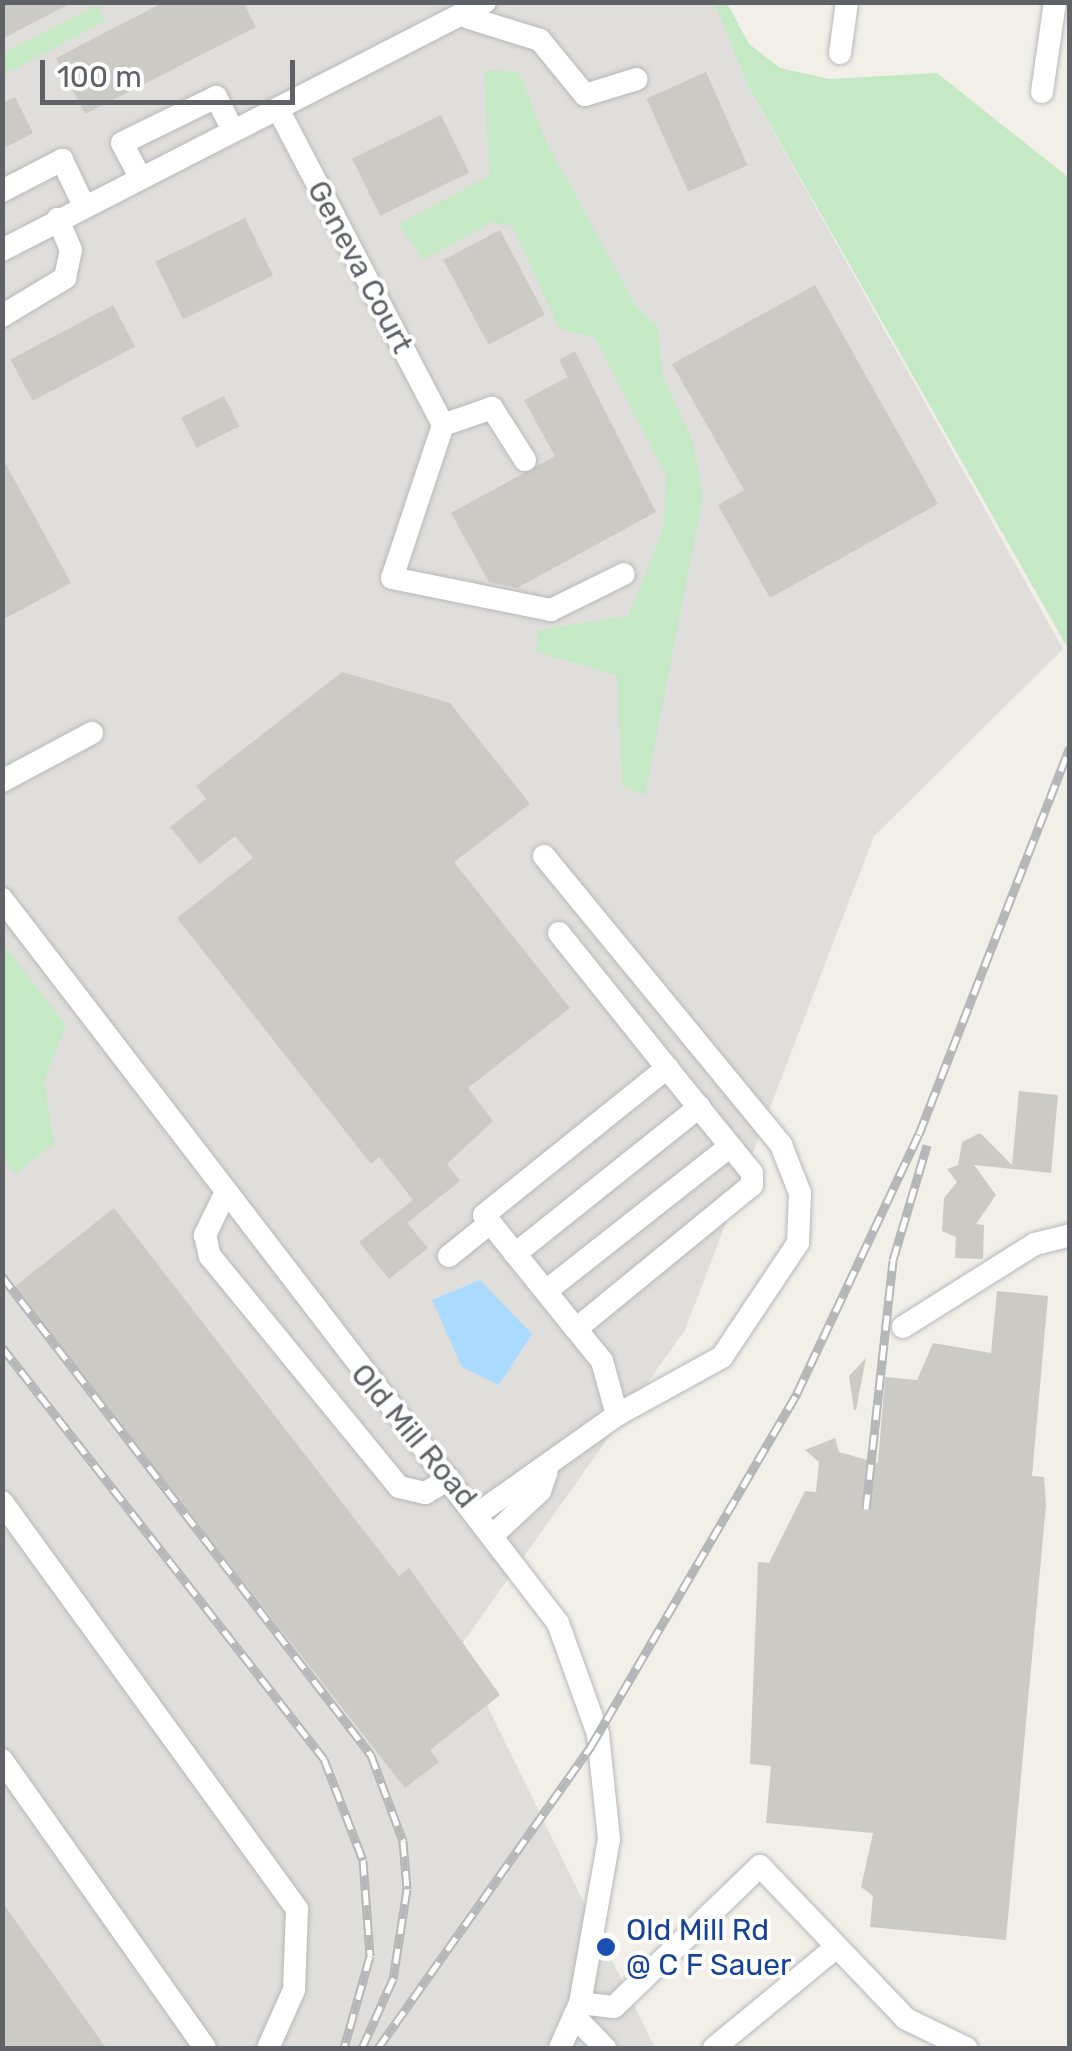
<!DOCTYPE html>
<style>
body{margin:0}
#map{position:relative;width:1072px;height:2051px;overflow:hidden;background:#f1efe8;font-family:Rubik,sans-serif}
div>[style]{position:absolute}
.industrial>*{inset:0;background:#e0deda}
.green>*{inset:0;background:#c5e8c5}
.water>*{inset:0;background:#aadaff}
.building>*{inset:0;background:#cccac5;transform-origin:0 0}
.roads{filter:drop-shadow(0 0 2px #b5b8bc) drop-shadow(0 0 2px #b5b8bc)}
.minor>*{height:22px;margin:-11px;padding:0 11px;transform-origin:11px;border-radius:11px;background:#fff}
.rail>*{height:9px;margin-top:-4.5px;transform-origin:0;background:repeating-linear-gradient(90deg,#fff 0 15px,#b6b7b8 0 30px);box-sizing:border-box;border-block:2px solid #b6b7b8}
.dots>*{width:28px;height:28px;translate:-50% -50%;box-sizing:border-box;border:5px solid #fff;border-radius:50%}
span{translate:-50% -50%;white-space:nowrap;text-align:center;line-height:1.15;-webkit-text-stroke:8px #fff;paint-order:stroke}
.street-label{font-size:30px;color:#5f6368}
.transit-label{font-size:30px;color:#164399}
.left{translate:0 -50%;text-align:left}
.frame{position:absolute;inset:0;border:5px solid #5f6368;pointer-events:none}
.scale{position:absolute;left:40px;top:60px;width:255px;height:45px;box-sizing:border-box;border:5px solid #5f6368;border-top:0;padding-left:12px;font-size:30px;line-height:35px;white-space:nowrap;color:#5f6368;-webkit-text-stroke:8px #fff;paint-order:stroke}
</style>
<div id="map">
<div class="industrial">
<i style="clip-path:polygon(3px 3px,714px 3px,748px 86px,1063px 649px,874px 836px,685px 1330px,459px 1648px,655px 2048px,3px 2048px)"></i>
</div>
<div class="green">
<i style="clip-path:polygon(714px 3px,727px 3px,749px 44px,780px 68px,829px 79px,937px 73px,1069px 178px,1069px 650px,748px 86px)"></i>
<i style="clip-path:polygon(98px 5px,105px 21px,3px 75px,3px 53px)"></i>
<i style="clip-path:polygon(484px 70px,519px 72px,545px 139px,637px 308px,658px 326px,662px 374px,693px 442px,703px 496px,645px 795px,622px 786px,617px 675px,536px 652px,538px 630px,628px 616px,663px 530px,666px 476px,595px 338px,559px 328px,512px 226px,492px 222px,423px 260px,399px 224px,489px 176px)"></i>
<i style="clip-path:polygon(2px 942px,66px 1025px,44px 1081px,54px 1144px,16px 1173px,3px 1161px)"></i>
</div>
<div class="water">
<i style="clip-path:polygon(480px 1280px,532px 1334px,499px 1385px,462px 1367px,432px 1300px)"></i>
</div>
<div class="building">
<i style="clip-path:polygon(2px 2px,73px 2px,2px 39px)"></i>
<i style="clip-path:polygon(164px 2px,243px 2px,256px 27px,85px 114px,56px 58px)"></i>
<i style="left:706px;top:72px;width:102px;height:65px;rotate:66deg"></i>
<i style="clip-path:polygon(15px 97px,33px 133px,2px 149px,2px 103px)"></i>
<i style="left:441px;top:115px;width:64px;height:99px;rotate:64deg"></i>
<i style="left:245px;top:218px;width:64px;height:100px;rotate:64deg"></i>
<i style="left:500px;top:230px;width:96px;height:64px;rotate:62deg"></i>
<i style="clip-path:polygon(815px 285px,938px 504px,770px 598px,718px 505px,744px 490px,672px 364px)"></i>
<i style="left:113px;top:305px;width:47px;height:116px;rotate:62deg"></i>
<i style="clip-path:polygon(575px 351px,656px 512px,517px 588px,489px 582px,451px 513px,555px 456px,524px 400px,568px 377px,559px 360px)"></i>
<i style="left:224px;top:396px;width:34px;height:48px;rotate:63deg"></i>
<i style="clip-path:polygon(2px 457px,71px 583px,2px 620px)"></i>
<i style="clip-path:polygon(342px 672px,450px 703px,530px 804px,454px 862px,570px 1008px,468px 1088px,493px 1121px,447px 1164px,460px 1181px,407px 1223px,428px 1248px,389px 1279px,359px 1242px,413px 1200px,379px 1157px,371px 1164px,177px 918px,253px 858px,235px 836px,200px 864px,170px 827px,206px 799px,196px 786px)"></i>
<i style="clip-path:polygon(1019px 1091px,1058px 1095px,1051px 1173px,974px 1165px,996px 1195px,976px 1224px,984px 1225px,983px 1259px,955px 1258px,956px 1237px,942px 1231px,944px 1198px,957px 1182px,947px 1169px,958px 1165px,962px 1142px,980px 1133px,1012px 1165px)"></i>
<i style="clip-path:polygon(114px 1208px,399px 1576px,409px 1568px,500px 1695px,430px 1750px,439px 1762px,405px 1788px,13px 1288px)"></i>
<i style="clip-path:polygon(997px 1291px,1048px 1296px,1032px 1476px,1044px 1477px,1046px 1505px,1006px 1940px,870px 1927px,873px 1896px,861px 1887px,873px 1833px,766px 1823px,771px 1766px,750px 1764px,758px 1562px,769px 1563px,805px 1491px,816px 1492px,819px 1462px,805px 1450px,835px 1438px,839px 1452px,878px 1463px,885px 1377px,917px 1380px,933px 1343px,991px 1353px)"></i>
<i style="clip-path:polygon(866px 1358px,856px 1410px,854px 1410px,849px 1376px)"></i>
<i style="clip-path:polygon(2px 1902px,106px 2048px,2px 2048px)"></i>
</div>
<div class="roads">
<div class="minor">
<i style="left:469px;top:18px;width:74px;rotate:17.2deg"></i>
<i style="left:540px;top:40px;width:71px;rotate:50.7deg"></i>
<i style="left:585px;top:95px;width:54px;rotate:-17.1deg"></i>
<i style="left:840px;top:53px;width:51px;rotate:-82.2deg"></i>
<i style="left:1042px;top:92px;width:91px;rotate:-81.8deg"></i>
<i style="left:278px;top:109px;width:356px;rotate:62.4deg"></i>
<i style="left:140px;top:177px;width:38px;rotate:-118deg"></i>
<i style="left:122px;top:143px;width:105px;rotate:-26.1deg"></i>
<i style="left:216px;top:97px;width:37px;rotate:63deg"></i>
<i style="left:2px;top:191px;width:68px;rotate:-27.3deg"></i>
<i style="left:62px;top:160px;width:51px;rotate:64.4deg"></i>
<i style="left:2px;top:250px;width:543px;rotate:-27.18deg"></i>
<i style="left:2px;top:316px;width:74px;rotate:-31.1deg"></i>
<i style="left:65px;top:278px;width:29px;rotate:-78deg"></i>
<i style="left:71px;top:250px;width:34px;rotate:-113deg"></i>
<i style="left:525px;top:460px;width:62px;rotate:-122.4deg"></i>
<i style="left:492px;top:408px;width:52px;rotate:160.9deg"></i>
<i style="left:443px;top:425px;width:161px;rotate:108.4deg"></i>
<i style="left:392px;top:578px;width:162px;rotate:11.4deg"></i>
<i style="left:551px;top:610px;width:81px;rotate:-26.3deg"></i>
<i style="left:2px;top:781px;width:102px;rotate:-28.1deg"></i>
<i style="left:544px;top:856px;width:374px;rotate:50.6deg"></i>
<i style="left:781px;top:1145px;width:52px;rotate:68.4deg"></i>
<i style="left:800px;top:1193px;width:50px;rotate:92.3deg"></i>
<i style="left:798px;top:1243px;width:137px;rotate:123.7deg"></i>
<i style="left:722px;top:1357px;width:120px;rotate:151.1deg"></i>
<i style="left:617px;top:1415px;width:56px;rotate:-105.5deg"></i>
<i style="left:602px;top:1361px;width:41px;rotate:-129.1deg"></i>
<i style="left:576px;top:1329px;width:146px;rotate:-128.9deg"></i>
<i style="left:484px;top:1215px;width:235px;rotate:-38.8deg"></i>
<i style="left:667px;top:1068px;width:135px;rotate:51deg"></i>
<i style="left:752px;top:1173px;width:12px;rotate:90deg"></i>
<i style="left:752px;top:1185px;width:227px;rotate:140.7deg"></i>
<i style="left:2px;top:899px;width:913px;rotate:52.48deg"></i>
<i style="left:558px;top:1623px;width:118px;rotate:70.2deg"></i>
<i style="left:598px;top:1734px;width:106px;rotate:84deg"></i>
<i style="left:609px;top:1839px;width:167px;rotate:100deg"></i>
<i style="left:580px;top:2003px;width:49px;rotate:114deg"></i>
<i style="left:559px;top:933px;width:173px;rotate:51.3deg"></i>
<i style="left:225px;top:1194px;width:46px;rotate:116deg"></i>
<i style="left:205px;top:1235px;width:22px;rotate:77deg"></i>
<i style="left:210px;top:1256px;width:298px;rotate:50.7deg"></i>
<i style="left:399px;top:1487px;width:27px;rotate:13deg"></i>
<i style="left:425px;top:1493px;width:28px;rotate:-30deg"></i>
<i style="left:515px;top:1254px;width:236px;rotate:-38.6deg"></i>
<i style="left:449px;top:1256px;width:53px;rotate:-38.8deg"></i>
<i style="left:546px;top:1291px;width:234px;rotate:-38.2deg"></i>
<i style="left:903px;top:1327px;width:156px;rotate:-32.2deg"></i>
<i style="left:1035px;top:1244px;width:36px;rotate:-14deg"></i>
<i style="left:2px;top:1502px;width:503px;rotate:54.06deg"></i>
<i style="left:297px;top:1909px;width:81px;rotate:92.1deg"></i>
<i style="left:294px;top:1990px;width:64px;rotate:114.1deg"></i>
<i style="left:479px;top:1513px;width:169px;rotate:-35.4deg"></i>
<i style="left:495px;top:1533px;width:62px;rotate:-43deg"></i>
<i style="left:540px;top:1491px;width:21px;rotate:-71deg"></i>
<i style="left:2px;top:1760px;width:352px;rotate:54.8deg"></i>
<i style="left:580px;top:2003px;width:34px;rotate:7deg"></i>
<i style="left:614px;top:2007px;width:203px;rotate:-44deg"></i>
<i style="left:760px;top:1866px;width:211px;rotate:46.3deg"></i>
<i style="left:906px;top:2019px;width:67px;rotate:25.8deg"></i>
<i style="left:574px;top:2016px;width:45px;rotate:45.9deg"></i>
<i style="left:714px;top:2048px;width:154px;rotate:-39.5deg"></i>
</div>
</div>
<div class="rail">
<i style="left:2px;top:1276px;width:605px;rotate:52.39deg"></i>
<i style="left:371px;top:1755px;width:92px;rotate:69.6deg"></i>
<i style="left:403px;top:1841px;width:48px;rotate:85.2deg"></i>
<i style="left:407px;top:1889px;width:91px;rotate:98.8deg"></i>
<i style="left:393px;top:1979px;width:76px;rotate:114.2deg"></i>
<i style="left:2px;top:1347px;width:523px;rotate:51.99deg"></i>
<i style="left:324px;top:1759px;width:108px;rotate:68.9deg"></i>
<i style="left:363px;top:1860px;width:96px;rotate:85.8deg"></i>
<i style="left:370px;top:1956px;width:96px;rotate:105.8deg"></i>
<i style="left:866px;top:1509px;width:250px;rotate:-83.8deg"></i>
<i style="left:893px;top:1260px;width:120px;rotate:-73.5deg"></i>
<i style="left:378px;top:2048px;width:370px;rotate:-54.8deg"></i>
<i style="left:591px;top:1746px;width:409px;rotate:-59.7deg"></i>
<i style="left:797px;top:1393px;width:286px;rotate:-64.8deg"></i>
<i style="left:919px;top:1134px;width:415px;rotate:-68.7deg"></i>
</div>
<div class="dots">
<i style="left:606px;top:1947px;background:#1a4fb4"></i>
</div>
<div class="street-label">
<span style="left:360px;top:267px;rotate:62deg">Geneva Court</span>
<span style="left:414px;top:1436px;rotate:50deg">Old Mill Road</span>
</div>
<div class="transit-label">
<span class="left" style="left:626px;top:1947px">Old Mill Rd<br>@ C F Sauer</span>
</div>
<div class="frame"></div>
<div class="scale">100 m</div>
</div>
